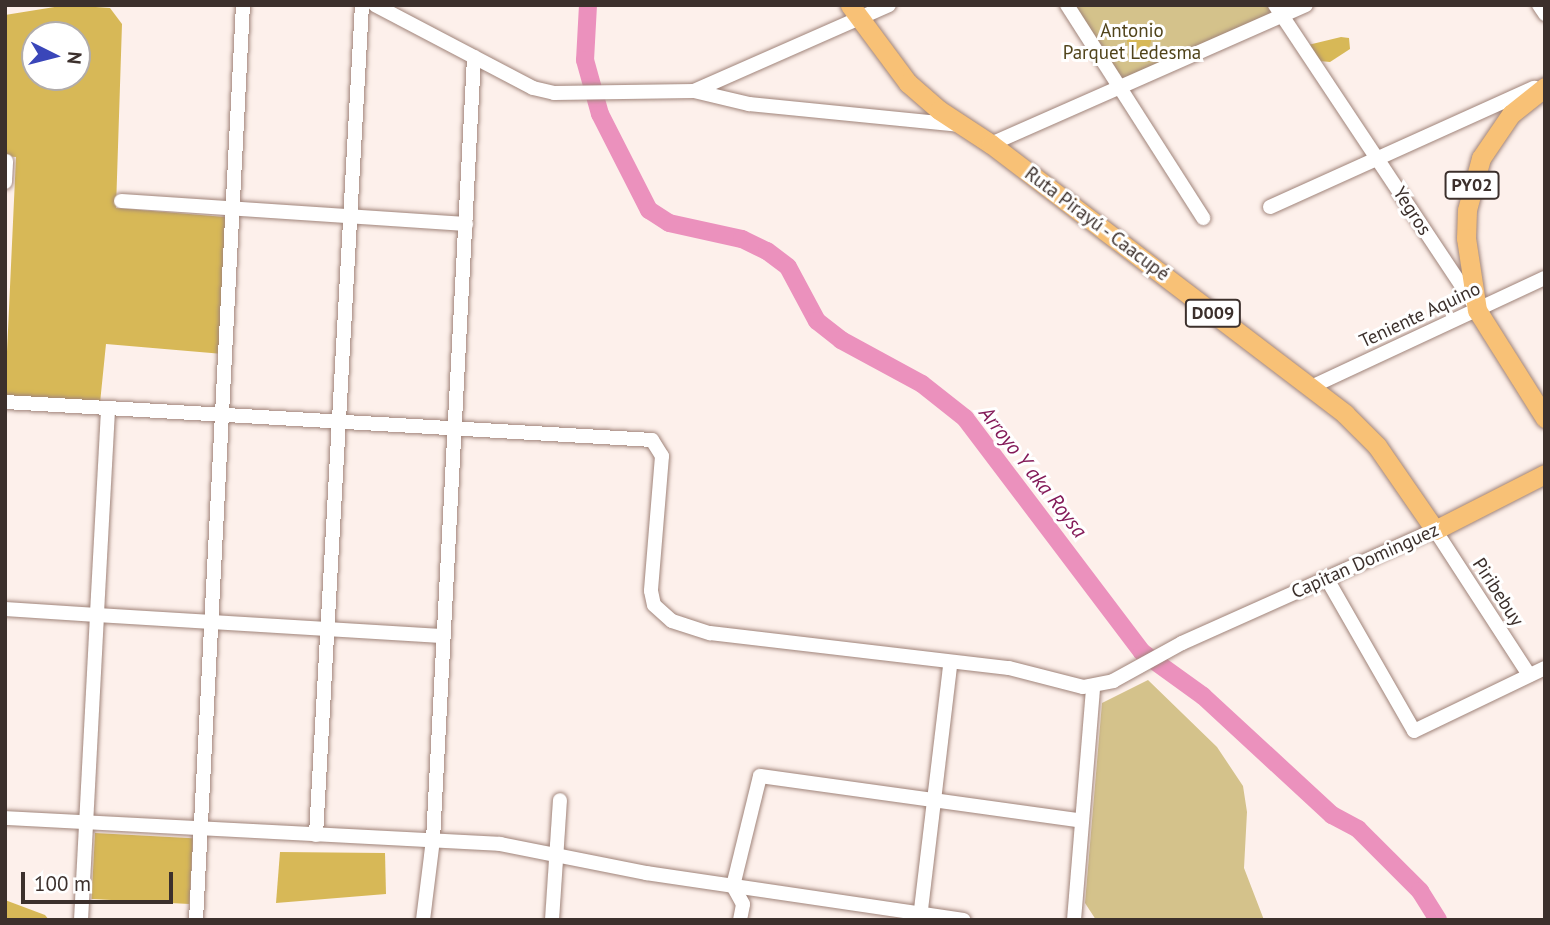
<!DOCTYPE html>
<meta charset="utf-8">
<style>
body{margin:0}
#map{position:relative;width:1550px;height:925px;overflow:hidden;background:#fdf0eb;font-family:"PT Sans",sans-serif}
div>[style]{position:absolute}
.green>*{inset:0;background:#d4c28b}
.forest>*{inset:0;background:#d7b857;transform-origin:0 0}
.round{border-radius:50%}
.river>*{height:18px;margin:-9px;padding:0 9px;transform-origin:9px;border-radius:9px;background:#eb91bd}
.roads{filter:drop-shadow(0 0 2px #a0847a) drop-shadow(0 0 2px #a0847a)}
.minor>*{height:14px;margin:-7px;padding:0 7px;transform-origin:7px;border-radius:7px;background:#fff}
.major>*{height:19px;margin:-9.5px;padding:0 9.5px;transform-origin:9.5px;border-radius:9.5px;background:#f8c176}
span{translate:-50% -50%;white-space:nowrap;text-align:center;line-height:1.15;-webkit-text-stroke:6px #fff;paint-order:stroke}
.shield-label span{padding:2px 5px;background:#fff;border:2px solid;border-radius:5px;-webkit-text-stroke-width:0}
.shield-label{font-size:18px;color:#3c302c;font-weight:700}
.park-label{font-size:19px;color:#51441b}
.street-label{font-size:19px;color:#3c302c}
.water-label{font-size:21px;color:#841b59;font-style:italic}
.frame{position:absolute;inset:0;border:7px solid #3c302c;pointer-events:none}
.north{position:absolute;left:21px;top:21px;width:70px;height:70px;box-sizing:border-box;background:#fff;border:2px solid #b1acab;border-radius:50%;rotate:96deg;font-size:19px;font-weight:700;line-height:28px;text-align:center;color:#3c302c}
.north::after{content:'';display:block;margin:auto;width:24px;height:32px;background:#3a46b9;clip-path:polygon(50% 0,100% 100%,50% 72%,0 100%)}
.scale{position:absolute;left:21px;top:872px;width:152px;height:32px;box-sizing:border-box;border:4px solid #3c302c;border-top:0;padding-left:9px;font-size:21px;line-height:24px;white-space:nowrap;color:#3c302c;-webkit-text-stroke:5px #fff;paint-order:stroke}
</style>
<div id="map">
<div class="green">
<i style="clip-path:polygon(1067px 5px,1275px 5px,1283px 16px,1119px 88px)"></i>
<i style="clip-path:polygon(1148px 680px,1217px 747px,1243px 786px,1247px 812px,1244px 868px,1264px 920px,1096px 920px,1085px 903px,1102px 703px)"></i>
</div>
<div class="forest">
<i style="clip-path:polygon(evenodd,67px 5px,110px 8px,122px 24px,116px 208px,225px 217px,223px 354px,106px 344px,100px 403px,5px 395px,16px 157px,5px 156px,5px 15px,67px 5px,35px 35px,77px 35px,77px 77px,35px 77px,35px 35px)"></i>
<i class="round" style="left:1127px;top:28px;width:24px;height:24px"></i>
<i style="clip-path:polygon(1341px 37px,1349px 38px,1350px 49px,1330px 62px,1319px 61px,1308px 45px)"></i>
<i style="left:95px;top:833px;width:98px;height:66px;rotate:3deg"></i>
<i style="clip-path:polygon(280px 852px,385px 853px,386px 894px,276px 903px)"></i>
<i style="clip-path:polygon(5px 900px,45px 915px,49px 920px,5px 920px)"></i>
</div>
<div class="river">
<i style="left:588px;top:5px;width:55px;rotate:93.1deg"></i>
<i style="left:585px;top:60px;width:56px;rotate:74.5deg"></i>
<i style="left:600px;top:114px;width:108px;rotate:63deg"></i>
<i style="left:649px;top:210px;width:24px;rotate:33deg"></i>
<i style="left:669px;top:223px;width:75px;rotate:12.4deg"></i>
<i style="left:742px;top:239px;width:28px;rotate:26deg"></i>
<i style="left:767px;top:251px;width:26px;rotate:37deg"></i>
<i style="left:788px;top:267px;width:61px;rotate:61.8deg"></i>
<i style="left:817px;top:321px;width:31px;rotate:38deg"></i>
<i style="left:841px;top:340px;width:92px;rotate:28.5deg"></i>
<i style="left:922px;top:384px;width:55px;rotate:38.3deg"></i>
<i style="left:965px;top:418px;width:293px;rotate:52.9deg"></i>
<i style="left:1142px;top:652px;width:75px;rotate:35.8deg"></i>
<i style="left:1203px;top:696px;width:176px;rotate:42.7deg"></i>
<i style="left:1332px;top:815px;width:30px;rotate:28deg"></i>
<i style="left:1358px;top:829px;width:88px;rotate:45deg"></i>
<i style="left:1420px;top:891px;width:34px;rotate:58deg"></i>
</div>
<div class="roads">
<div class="minor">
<i style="left:375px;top:5px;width:178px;rotate:27.7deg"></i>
<i style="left:533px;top:88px;width:22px;rotate:13deg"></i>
<i style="left:554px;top:93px;width:140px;rotate:-0.8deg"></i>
<i style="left:694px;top:91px;width:57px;rotate:13.3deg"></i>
<i style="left:749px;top:104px;width:213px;rotate:5.7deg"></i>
<i style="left:1067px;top:5px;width:253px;rotate:57.4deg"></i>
<i style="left:1275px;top:5px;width:360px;rotate:56.4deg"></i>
<i style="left:1539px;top:5px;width:11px;rotate:56deg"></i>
<i style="left:694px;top:91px;width:213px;rotate:-23.8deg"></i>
<i style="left:991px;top:144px;width:344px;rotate:-23.8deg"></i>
<i style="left:5px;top:182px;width:21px;rotate:-87deg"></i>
<i style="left:121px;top:201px;width:346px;rotate:3.8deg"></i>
<i style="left:1270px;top:207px;width:290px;rotate:-24.3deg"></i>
<i style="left:1311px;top:387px;width:258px;rotate:-25deg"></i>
<i style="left:5px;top:402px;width:648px;rotate:3.36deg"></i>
<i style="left:652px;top:440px;width:19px;rotate:58deg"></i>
<i style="left:662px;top:456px;width:135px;rotate:94.7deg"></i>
<i style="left:651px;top:591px;width:14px;rotate:78deg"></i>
<i style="left:654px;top:605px;width:24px;rotate:42deg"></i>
<i style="left:672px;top:621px;width:40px;rotate:18deg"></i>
<i style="left:710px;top:633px;width:301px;rotate:6.7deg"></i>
<i style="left:1009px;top:668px;width:76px;rotate:14.4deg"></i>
<i style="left:1083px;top:687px;width:31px;rotate:-11deg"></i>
<i style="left:1113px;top:681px;width:79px;rotate:-28.8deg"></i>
<i style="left:1182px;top:643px;width:277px;rotate:-24.1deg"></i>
<i style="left:1435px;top:530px;width:173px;rotate:57deg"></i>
<i style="left:108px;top:410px;width:205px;rotate:93.1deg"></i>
<i style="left:97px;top:615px;width:345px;rotate:3.5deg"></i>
<i style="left:1327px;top:579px;width:175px;rotate:60.2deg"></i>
<i style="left:1414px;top:731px;width:145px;rotate:-25.7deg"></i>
<i style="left:5px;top:609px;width:92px;rotate:3.7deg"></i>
<i style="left:97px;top:615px;width:305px;rotate:93deg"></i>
<i style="left:5px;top:818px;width:496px;rotate:3deg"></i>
<i style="left:500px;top:844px;width:149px;rotate:11.2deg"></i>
<i style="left:646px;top:873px;width:321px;rotate:8.4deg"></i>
<i style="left:316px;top:835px;width:831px;rotate:-86.83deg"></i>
<i style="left:920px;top:918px;width:255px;rotate:-83.2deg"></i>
<i style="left:196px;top:920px;width:916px;rotate:-87.06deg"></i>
<i style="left:423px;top:920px;width:81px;rotate:-82.9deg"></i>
<i style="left:433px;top:840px;width:784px;rotate:-87deg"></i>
<i style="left:552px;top:920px;width:120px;rotate:-86.2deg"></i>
<i style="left:740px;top:920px;width:16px;rotate:-79deg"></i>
<i style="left:743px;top:904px;width:21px;rotate:-119deg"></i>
<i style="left:733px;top:886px;width:113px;rotate:-76.2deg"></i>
<i style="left:760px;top:776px;width:322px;rotate:7.9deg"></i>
<i style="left:1074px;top:920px;width:233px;rotate:-85.3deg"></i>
</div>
<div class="major">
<i style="left:850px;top:5px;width:97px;rotate:53.4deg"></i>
<i style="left:908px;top:83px;width:41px;rotate:41.1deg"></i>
<i style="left:939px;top:110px;width:62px;rotate:33.2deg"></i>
<i style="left:991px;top:144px;width:445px;rotate:37.3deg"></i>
<i style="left:1345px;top:414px;width:45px;rotate:45deg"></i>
<i style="left:1377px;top:446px;width:102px;rotate:55.4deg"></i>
<i style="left:1435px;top:530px;width:123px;rotate:-27deg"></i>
<i style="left:1545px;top:87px;width:43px;rotate:141.5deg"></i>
<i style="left:1511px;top:114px;width:53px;rotate:124.3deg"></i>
<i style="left:1481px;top:158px;width:54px;rotate:105.1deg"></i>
<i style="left:1467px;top:210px;width:28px;rotate:92deg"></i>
<i style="left:1466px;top:238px;width:73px;rotate:81.3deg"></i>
<i style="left:1477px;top:310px;width:128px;rotate:57.8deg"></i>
</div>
</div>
<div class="shield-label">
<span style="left:1472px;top:185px">PY02</span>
<span style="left:1213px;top:313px">D009</span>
</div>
<div class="park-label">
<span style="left:1132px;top:42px">Antonio<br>Parquet Ledesma</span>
</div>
<div class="street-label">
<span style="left:1412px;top:211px;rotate:57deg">Yegros</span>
<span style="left:1097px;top:224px;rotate:37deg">Ruta Pirayú - Caacupé</span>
<span style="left:1420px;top:315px;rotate:-25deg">Teniente Aquino</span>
<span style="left:1365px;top:561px;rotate:-24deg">Capitan Dominguez</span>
<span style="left:1498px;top:592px;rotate:57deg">Piribebuy</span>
</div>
<div class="water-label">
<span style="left:1033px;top:472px;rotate:52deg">Arroyo Y aka Roysa</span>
</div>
<div class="frame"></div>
<div class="north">N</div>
<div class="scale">100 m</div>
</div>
